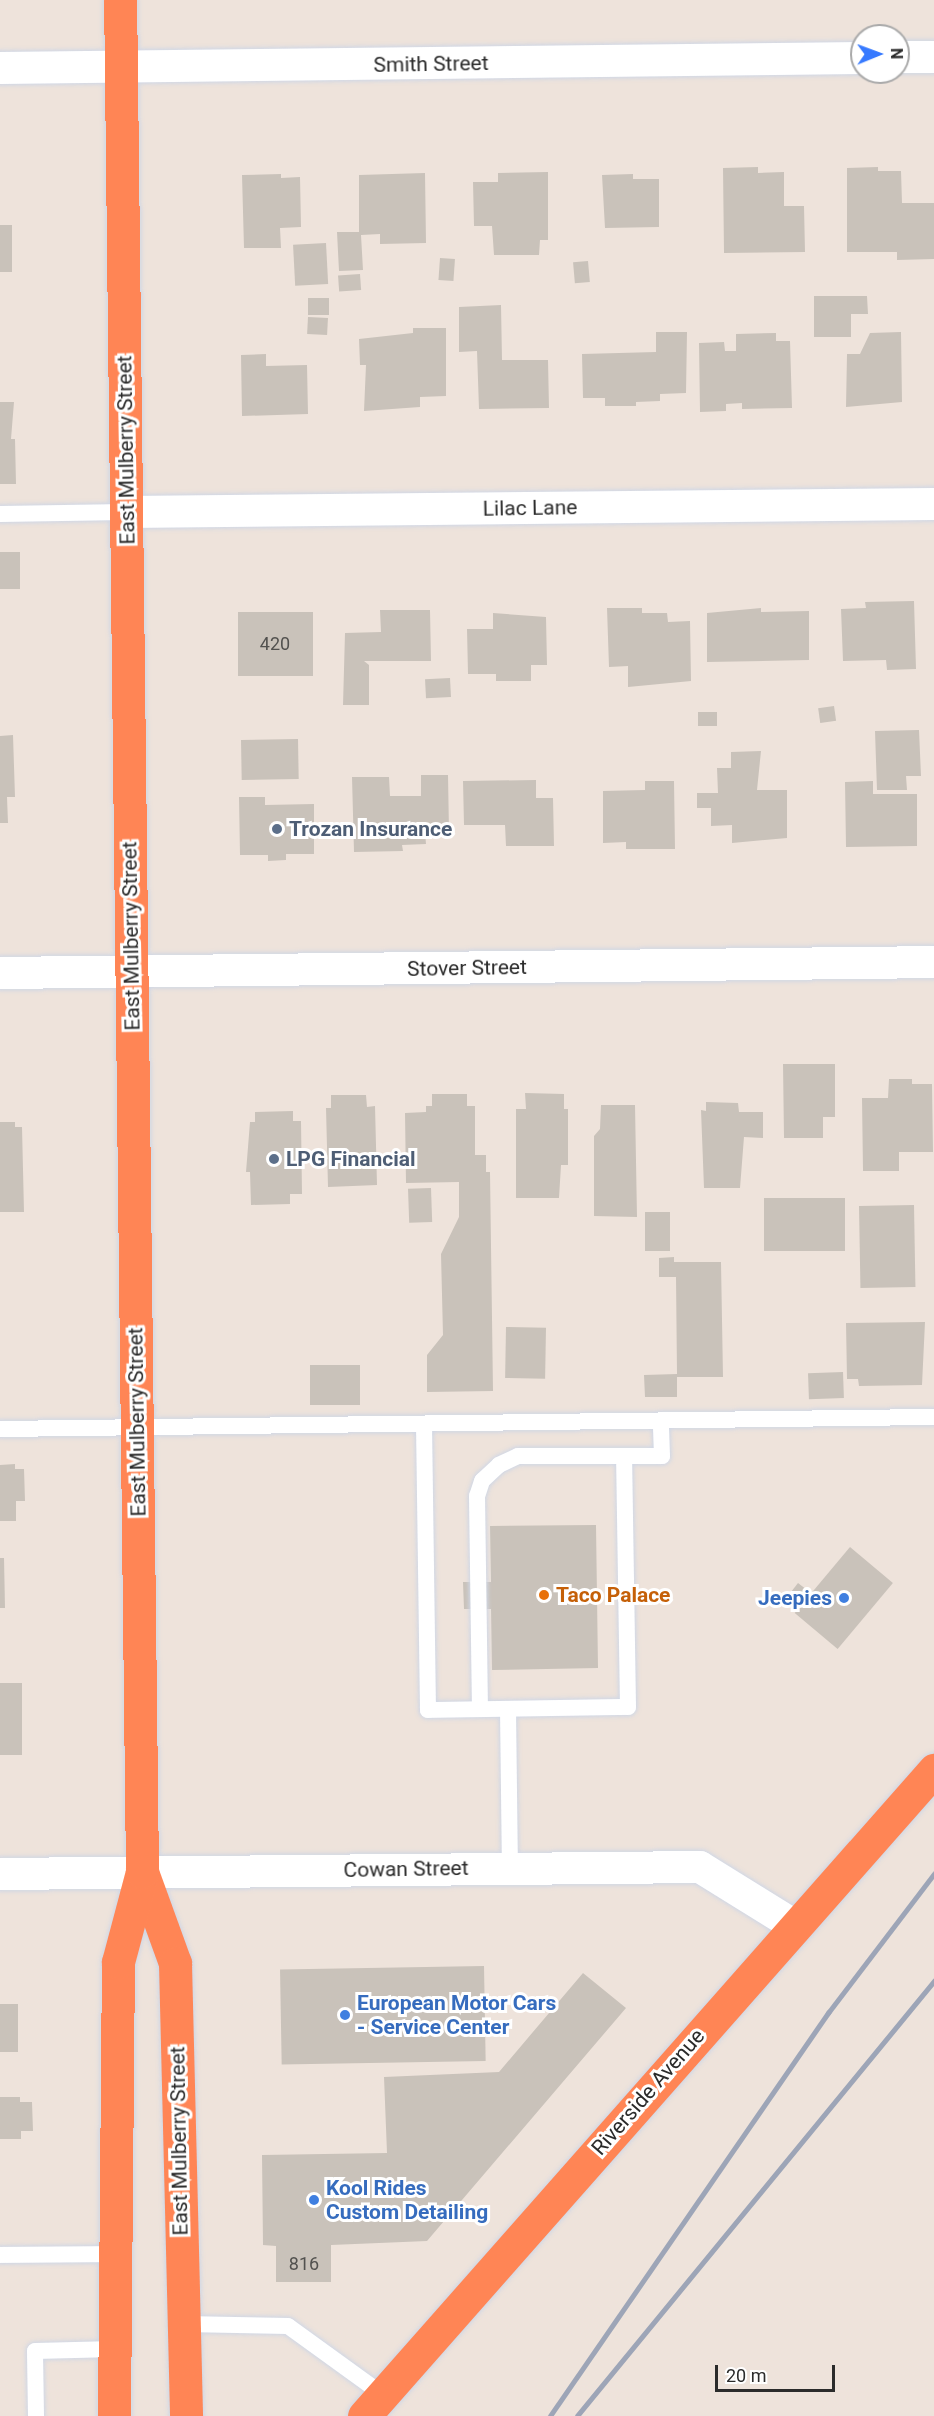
<!DOCTYPE html>
<style>
body{margin:0}
#map{position:relative;width:934px;height:2416px;overflow:hidden;background:#eee3db;font-family:Roboto,sans-serif}
div>[style]{position:absolute}
.building>*{inset:0;background:#c9c2ba;transform-origin:0 0}
.roads{filter:drop-shadow(0 0 2px #d0d7e5) drop-shadow(0 0 2px #d0d7e5)}
.lane>*{height:16px;margin:-8px;padding:0 8px;transform-origin:8px;border-radius:8px;background:#fff}
.street>*{height:32px;margin:-16px;padding:0 16px;transform-origin:16px;border-radius:16px;background:#fff}
.highway>*{height:33px;margin:-16.5px;padding:0 16.5px;transform-origin:16.5px;border-radius:16.5px;background:#ff8555}
.rail>*{height:4.5px;margin:-2.25px;padding:0 2.25px;transform-origin:2.25px;border-radius:2.25px;background:#9da5b7}
.dots>*{width:16px;height:16px;translate:-50% -50%;box-sizing:border-box;border:3px solid #fff;border-radius:50%}
span{translate:-50% -50%;white-space:nowrap;text-align:center;line-height:1.15;-webkit-text-stroke:6px #fff;paint-order:stroke}
.number-label{font-size:18px;color:#52514f}
.number-label span{-webkit-text-stroke-width:0}
.street-label{font-size:21px;color:#2b2b2b}
.service-label{font-size:21px;color:#4e5e75;font-weight:700}
.left{translate:0 -50%;text-align:left}
.food-label{font-size:21px;color:#c56008;font-weight:700}
.shop-label{font-size:21px;color:#366cbe;font-weight:700}
.right{translate:-100% -50%;text-align:right}
.north{position:absolute;left:850px;top:24px;width:60px;height:60px;box-sizing:border-box;background:#fff;border:2px solid #aaa;border-radius:50%;rotate:89deg;font-size:16px;font-weight:700;line-height:24px;text-align:center;color:#2b2b2b}
.north::after{content:'';display:block;margin:auto;width:21px;height:27px;background:#377aff;clip-path:polygon(50% 0,100% 100%,50% 72%,0 100%)}
.scale{position:absolute;left:715px;top:2365px;width:120px;height:27px;box-sizing:border-box;border:3px solid #2b2b2b;border-top:0;padding-left:8px;font-size:18px;line-height:21px;white-space:nowrap;color:#2b2b2b;-webkit-text-stroke:4px #fff;paint-order:stroke}
</style>
<div id="map">
<div class="building">
<i style="clip-path:polygon(758px 167px,758px 173px,784px 172px,784px 206px,804px 206px,805px 252px,724px 253px,723px 168px)"></i>
<i style="clip-path:polygon(878px 167px,878px 171px,901px 171px,902px 203px,934px 203px,934px 259px,897px 260px,897px 252px,847px 252px,847px 168px)"></i>
<i style="clip-path:polygon(548px 172px,548px 240px,540px 240px,539px 255px,494px 255px,492px 226px,474px 226px,473px 182px,498px 182px,498px 173px)"></i>
<i style="clip-path:polygon(425px 173px,426px 243px,380px 244px,380px 234px,361px 235px,363px 270px,339px 271px,337px 232px,359px 232px,359px 175px)"></i>
<i style="clip-path:polygon(281px 174px,281px 178px,300px 177px,301px 227px,280px 228px,281px 248px,244px 248px,242px 175px)"></i>
<i style="clip-path:polygon(633px 174px,633px 179px,659px 179px,659px 227px,605px 228px,602px 175px)"></i>
<i style="left:0;top:225px;width:12px;height:47px"></i>
<i style="left:326px;top:243px;width:41px;height:33px;rotate:87deg"></i>
<i style="left:440px;top:258px;width:15px;height:22px;rotate:4deg"></i>
<i style="left:588px;top:261px;width:21px;height:15px;rotate:85deg"></i>
<i style="left:360px;top:274px;width:16px;height:22px;rotate:86deg"></i>
<i style="clip-path:polygon(814px 296px,867px 296px,868px 314px,851px 314px,851px 337px,814px 337px)"></i>
<i style="left:308px;top:298px;width:21px;height:17px"></i>
<i style="clip-path:polygon(501px 305px,502px 360px,548px 360px,549px 408px,479px 409px,477px 351px,459px 352px,459px 307px)"></i>
<i style="left:308px;top:317px;width:20px;height:17px;rotate:3deg"></i>
<i style="clip-path:polygon(413px 328px,446px 328px,446px 396px,420px 397px,420px 407px,364px 411px,366px 365px,360px 365px,359px 339px,413px 333px)"></i>
<i style="clip-path:polygon(656px 332px,687px 332px,686px 393px,660px 394px,660px 401px,636px 402px,636px 406px,605px 406px,605px 398px,583px 398px,582px 354px,656px 352px)"></i>
<i style="clip-path:polygon(901px 332px,902px 402px,846px 407px,847px 354px,860px 354px,870px 333px)"></i>
<i style="clip-path:polygon(776px 333px,776px 341px,790px 341px,792px 408px,742px 409px,742px 403px,726px 404px,726px 411px,700px 412px,699px 343px,724px 342px,725px 351px,736px 351px,736px 334px)"></i>
<i style="clip-path:polygon(266px 354px,266px 366px,307px 365px,308px 414px,242px 416px,241px 355px)"></i>
<i style="clip-path:polygon(0 402px,14px 402px,11px 439px,15px 439px,16px 484px,0 484px)"></i>
<i style="left:0;top:552px;width:20px;height:37px"></i>
<i style="clip-path:polygon(914px 601px,916px 669px,887px 670px,886px 660px,843px 661px,841px 609px,866px 608px,865px 602px)"></i>
<i style="clip-path:polygon(607px 608px,642px 608px,642px 613px,667px 613px,668px 622px,690px 621px,691px 681px,628px 687px,628px 666px,609px 667px)"></i>
<i style="clip-path:polygon(761px 608px,761px 612px,809px 611px,809px 660px,707px 662px,707px 613px)"></i>
<i style="clip-path:polygon(380px 610px,430px 610px,431px 661px,364px 661px,369px 665px,369px 705px,343px 705px,345px 633px,381px 632px)"></i>
<i style="left:238px;top:612px;width:75px;height:64px"></i>
<i style="clip-path:polygon(493px 613px,546px 617px,547px 665px,531px 665px,531px 681px,496px 681px,496px 674px,468px 674px,467px 629px,493px 629px)"></i>
<i style="left:450px;top:678px;width:19px;height:25px;rotate:87deg"></i>
<i style="left:834px;top:706px;width:15px;height:16px;rotate:82deg"></i>
<i style="left:698px;top:712px;width:19px;height:14px"></i>
<i style="clip-path:polygon(919px 730px,921px 776px,906px 776px,907px 790px,877px 790px,875px 731px)"></i>
<i style="clip-path:polygon(13px 735px,15px 797px,7px 797px,8px 823px,0 823px,0 736px)"></i>
<i style="left:298px;top:739px;width:40px;height:57px;rotate:89deg"></i>
<i style="clip-path:polygon(761px 751px,757px 790px,787px 790px,787px 838px,732px 843px,732px 825px,711px 826px,711px 808px,697px 808px,697px 793px,718px 793px,717px 768px,731px 768px,731px 752px)"></i>
<i style="clip-path:polygon(421px 775px,448px 775px,449px 832px,425px 832px,426px 844px,402px 845px,403px 851px,354px 852px,352px 777px,389px 777px,390px 796px,421px 796px)"></i>
<i style="clip-path:polygon(536px 780px,536px 798px,553px 798px,554px 846px,506px 846px,505px 825px,464px 825px,463px 781px)"></i>
<i style="clip-path:polygon(645px 781px,674px 781px,675px 849px,626px 849px,626px 842px,603px 843px,603px 791px,645px 790px)"></i>
<i style="clip-path:polygon(873px 781px,873px 794px,917px 794px,917px 846px,846px 847px,845px 782px)"></i>
<i style="clip-path:polygon(239px 797px,265px 797px,265px 805px,314px 804px,314px 854px,286px 854px,286px 860px,268px 861px,268px 855px,240px 855px)"></i>
<i style="clip-path:polygon(783px 1064px,835px 1064px,835px 1117px,823px 1117px,823px 1138px,784px 1138px)"></i>
<i style="clip-path:polygon(889px 1079px,912px 1079px,912px 1084px,932px 1084px,933px 1152px,899px 1152px,899px 1171px,863px 1171px,862px 1098px,888px 1098px)"></i>
<i style="clip-path:polygon(525px 1093px,564px 1094px,564px 1109px,568px 1109px,568px 1165px,561px 1165px,559px 1198px,516px 1198px,516px 1109px,526px 1109px)"></i>
<i style="clip-path:polygon(432px 1094px,467px 1094px,467px 1106px,475px 1106px,475px 1155px,486px 1155px,486px 1172px,490px 1172px,493px 1391px,427px 1392px,427px 1355px,443px 1335px,441px 1254px,459px 1217px,459px 1182px,406px 1183px,405px 1113px,426px 1112px,426px 1106px,432px 1106px)"></i>
<i style="clip-path:polygon(331px 1095px,366px 1095px,367px 1107px,375px 1106px,377px 1185px,328px 1187px,326px 1108px,331px 1108px)"></i>
<i style="clip-path:polygon(706px 1102px,738px 1103px,739px 1112px,763px 1112px,763px 1138px,744px 1137px,740px 1188px,704px 1188px,701px 1110px,706px 1111px)"></i>
<i style="clip-path:polygon(601px 1105px,635px 1105px,637px 1217px,594px 1216px,594px 1136px,600px 1129px)"></i>
<i style="clip-path:polygon(293px 1111px,293px 1121px,301px 1121px,302px 1194px,290px 1194px,290px 1204px,251px 1205px,250px 1172px,246px 1172px,250px 1122px,255px 1122px,255px 1112px)"></i>
<i style="clip-path:polygon(0 1122px,15px 1122px,15px 1127px,22px 1127px,24px 1212px,0 1212px)"></i>
<i style="left:431px;top:1188px;width:34px;height:23px;rotate:88deg"></i>
<i style="left:845px;top:1198px;width:53px;height:81px;rotate:90deg"></i>
<i style="left:914px;top:1205px;width:82px;height:55px;rotate:89deg"></i>
<i style="left:645px;top:1212px;width:25px;height:39px"></i>
<i style="clip-path:polygon(674px 1257px,674px 1262px,721px 1262px,723px 1377px,677px 1377px,677px 1397px,645px 1397px,644px 1375px,677px 1374px,676px 1277px,659px 1277px,659px 1258px)"></i>
<i style="clip-path:polygon(925px 1322px,922px 1385px,859px 1386px,858px 1379px,847px 1379px,846px 1323px)"></i>
<i style="left:506px;top:1327px;width:40px;height:51px;rotate:1deg"></i>
<i style="left:310px;top:1365px;width:50px;height:40px"></i>
<i style="left:843px;top:1372px;width:26px;height:35px;rotate:88deg"></i>
<i style="clip-path:polygon(15px 1464px,15px 1469px,24px 1469px,25px 1501px,16px 1501px,16px 1521px,0 1521px,0 1465px)"></i>
<i style="clip-path:polygon(596px 1525px,598px 1668px,492px 1670px,491px 1609px,464px 1609px,463px 1582px,491px 1582px,490px 1526px)"></i>
<i style="left:850px;top:1547px;width:56px;height:86px;rotate:40deg"></i>
<i style="clip-path:polygon(0 1558px,4px 1558px,5px 1608px,0 1608px)"></i>
<i style="left:798px;top:1583px;width:16px;height:19px;rotate:38deg"></i>
<i style="left:0;top:1683px;width:22px;height:72px"></i>
<i style="left:484px;top:1966px;width:95px;height:204px;rotate:89deg"></i>
<i style="clip-path:polygon(583px 1973px,626px 2008px,427px 2241px,331px 2245px,331px 2282px,276px 2282px,276px 2246px,263px 2245px,262px 2155px,387px 2153px,384px 2077px,499px 2072px)"></i>
<i style="left:0;top:2004px;width:18px;height:48px"></i>
<i style="clip-path:polygon(0 2097px,20px 2097px,20px 2102px,32px 2102px,33px 2131px,21px 2131px,21px 2139px,0 2139px)"></i>
</div>
<div class="roads">
<div class="lane">
<i style="left:0;top:514px;width:126px;rotate:-0.9deg"></i>
<i style="left:424px;top:1424px;width:286px;rotate:89.2deg"></i>
<i style="left:428px;top:1710px;width:200px;rotate:-0.9deg"></i>
<i style="left:628px;top:1707px;width:251px;rotate:-90.9deg"></i>
<i style="left:624px;top:1456px;width:106px;rotate:180deg"></i>
<i style="left:518px;top:1456px;width:21px;rotate:155deg"></i>
<i style="left:499px;top:1465px;width:23px;rotate:137deg"></i>
<i style="left:482px;top:1481px;width:16px;rotate:108deg"></i>
<i style="left:477px;top:1496px;width:213px;rotate:89.2deg"></i>
<i style="left:0;top:1429px;width:934px;rotate:-0.74deg"></i>
<i style="left:624px;top:1456px;width:38px"></i>
<i style="left:662px;top:1456px;width:34px;rotate:-92deg"></i>
<i style="left:508px;top:1709px;width:159px;rotate:89.3deg"></i>
<i style="left:0;top:2255px;width:116px;rotate:-0.5deg"></i>
<i style="left:184px;top:2324px;width:104px;rotate:1.1deg"></i>
<i style="left:288px;top:2326px;width:116px;rotate:35.9deg"></i>
<i style="left:36px;top:2416px;width:65px;rotate:-90.9deg"></i>
<i style="left:35px;top:2351px;width:80px;rotate:-1.4deg"></i>
</div>
<div class="street">
<i style="left:898px;top:57px;width:36px"></i>
<i style="left:0;top:68px;width:862px;rotate:-0.66deg"></i>
<i style="left:126px;top:512px;width:808px;rotate:-0.57deg"></i>
<i style="left:0;top:973px;width:934px;rotate:-0.67deg"></i>
<i style="left:0;top:1874px;width:700px;rotate:-0.57deg"></i>
<i style="left:700px;top:1867px;width:112px;rotate:31.8deg"></i>
</div>
<div class="highway">
<i style="left:142px;top:1872px;width:97px;rotate:70.1deg"></i>
<i style="left:175px;top:1963px;width:453px;rotate:88.6deg"></i>
<i style="left:114px;top:2416px;width:454px;rotate:-89.5deg"></i>
<i style="left:118px;top:1962px;width:93px;rotate:-75.1deg"></i>
<i style="left:142px;top:1872px;width:1872px;rotate:-90.67deg"></i>
<i style="left:364px;top:2416px;width:862px;rotate:-48.58deg"></i>
</div>
</div>
<div class="rail">
<i style="left:550px;top:2416px;width:490px;rotate:-55.4deg"></i>
<i style="left:828px;top:2013px;width:175px;rotate:-52.7deg"></i>
<i style="left:577px;top:2416px;width:563px;rotate:-50.62deg"></i>
</div>
<div class="dots">
<i style="left:277px;top:829px;background:#5c6f8a"></i>
<i style="left:274px;top:1159px;background:#5c6f8a"></i>
<i style="left:544px;top:1595px;background:#e8710a"></i>
<i style="left:844px;top:1598px;background:#3f7fe0"></i>
<i style="left:345px;top:2015px;background:#3f7fe0"></i>
<i style="left:314px;top:2200px;background:#3f7fe0"></i>
</div>
<div class="number-label">
<span style="left:275px;top:644px">420</span>
<span style="left:304px;top:2264px">816</span>
</div>
<div class="street-label">
<span style="left:431px;top:64px;rotate:-1deg">Smith Street</span>
<span style="left:126px;top:450px;rotate:-91deg">East Mulberry Street</span>
<span style="left:530px;top:508px;rotate:-1deg">Lilac Lane</span>
<span style="left:131px;top:936px;rotate:-91deg">East Mulberry Street</span>
<span style="left:467px;top:968px;rotate:-1deg">Stover Street</span>
<span style="left:137px;top:1422px;rotate:-91deg">East Mulberry Street</span>
<span style="left:406px;top:1869px;rotate:-1deg">Cowan Street</span>
<span style="left:648px;top:2092px;rotate:-49deg">Riverside Avenue</span>
<span style="left:179px;top:2141px;rotate:-91deg">East Mulberry Street</span>
</div>
<div class="service-label">
<span class="left" style="left:289px;top:829px">Trozan Insurance</span>
<span class="left" style="left:286px;top:1159px">LPG Financial</span>
</div>
<div class="food-label">
<span class="left" style="left:556px;top:1595px">Taco Palace</span>
</div>
<div class="shop-label">
<span class="right" style="left:832px;top:1598px">Jeepies</span>
<span class="left" style="left:357px;top:2015px">European Motor Cars<br>- Service Center</span>
<span class="left" style="left:326px;top:2200px">Kool Rides<br>Custom Detailing</span>
</div>
<div class="north">N</div>
<div class="scale">20 m</div>
</div>
